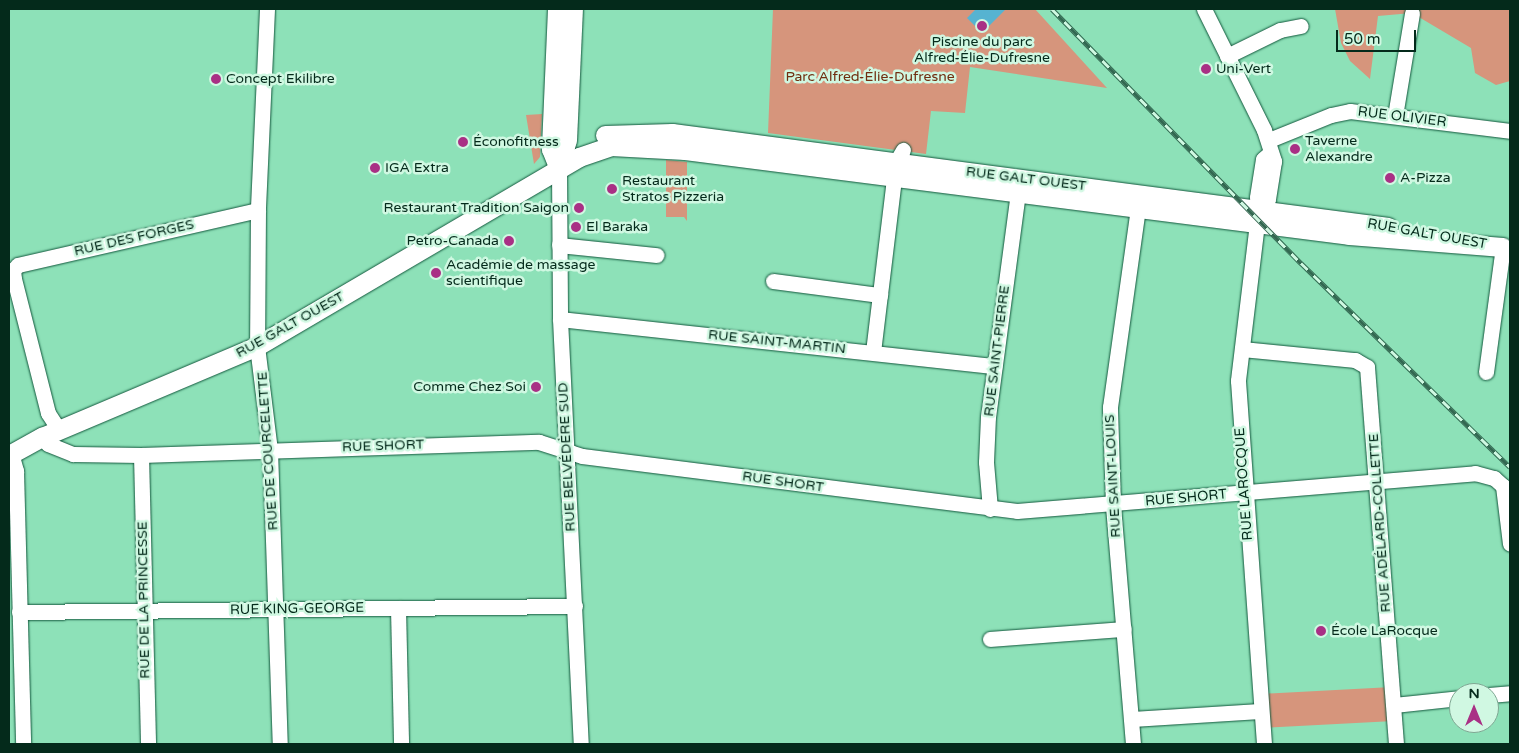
<!DOCTYPE html>
<meta charset="utf-8">
<style>
body{margin:0}
#map{position:relative;width:1519px;height:753px;overflow:hidden;background:#8de1b8;font-family:"Varela Round",sans-serif}
div>[style]{position:absolute}
.green>*{inset:0;background:#d6957c;transform-origin:0 0}
.water>*{inset:0;background:#56b3d1}
.roads{filter:drop-shadow(0 0 1px #13583d) drop-shadow(0 0 1px #13583d)}
.minor>*{height:15px;margin:-7.5px;padding:0 7.5px;transform-origin:7.5px;border-radius:7.5px;background:#fff}
.major>*{height:19px;margin:-9.5px;padding:0 9.5px;transform-origin:9.5px;border-radius:9.5px;background:#fff}
.rail>*{height:5px;margin-top:-2.5px;transform-origin:0;background:repeating-linear-gradient(90deg,#d0f8e2 0 9px,#336851 0 18px);box-sizing:border-box;border-block:1px solid #336851}
.dots>*{width:14px;height:14px;translate:-50% -50%;box-sizing:border-box;border:2px solid #d0f8e2;border-radius:50%}
span{translate:-50% -50%;white-space:nowrap;text-align:center;line-height:1.15;-webkit-text-stroke:5px #d0f8e2;paint-order:stroke}
.poi-label{font-size:14px;color:#042a1b}
.left{translate:0 -50%;text-align:left}
.right{translate:-100% -50%;text-align:right}
.park-label{font-size:14px;color:#702e10}
.street-label{font-size:14px;color:#042a1b}
.frame{position:absolute;inset:0;border:10px solid #042a1b;pointer-events:none}
.north{position:absolute;left:1449px;top:683px;width:50px;height:50px;box-sizing:border-box;background:#d0f8e2;border:1px solid #7ea692;border-radius:50%;rotate:0deg;font-size:14px;font-weight:700;line-height:20px;text-align:center;color:#042a1b}
.north::after{content:'';display:block;margin:auto;width:18px;height:22px;background:#a93085;clip-path:polygon(50% 0,100% 100%,50% 72%,0 100%)}
.scale{position:absolute;left:1336px;top:30px;width:80px;height:22px;box-sizing:border-box;border:2px solid #042a1b;border-top:0;padding-left:6px;font-size:15px;line-height:18px;white-space:nowrap;color:#042a1b;-webkit-text-stroke:4px #d0f8e2;paint-order:stroke}
</style>
<div id="map">
<div class="green">
<i style="clip-path:polygon(773px 9px,1035px 9px,1107px 88px,970px 67px,965px 113px,931px 111px,926px 154px,768px 133px)"></i>
<i style="clip-path:polygon(1335px 9px,1510px 9px,1510px 81px,1496px 85px,1475px 73px,1471px 48px,1412px 13px,1378px 16px,1370px 79px,1350px 61px,1341px 43px)"></i>
<i style="clip-path:polygon(542px 114px,540px 157px,534px 164px,526px 115px)"></i>
<i style="clip-path:polygon(666px 160px,687px 162px,687px 221px,684px 217px,666px 217px)"></i>
<i style="left:1392px;top:687px;width:34px;height:133px;rotate:87deg"></i>
</div>
<div class="water">
<i style="clip-path:polygon(976px 9px,1006px 9px,982px 33px,967px 18px)"></i>
</div>
<div class="roads">
<div class="minor">
<i style="left:267px;top:9px;width:201px;rotate:92.6deg"></i>
<i style="left:258px;top:210px;width:136px;rotate:90.4deg"></i>
<i style="left:257px;top:346px;width:105px;rotate:82.9deg"></i>
<i style="left:270px;top:450px;width:294px;rotate:88.1deg"></i>
<i style="left:1204px;top:9px;width:135px;rotate:63.6deg"></i>
<i style="left:1264px;top:130px;width:33px;rotate:72deg"></i>
<i style="left:1274px;top:161px;width:38px;rotate:99deg"></i>
<i style="left:1268px;top:199px;width:13px;rotate:129deg"></i>
<i style="left:1260px;top:209px;width:14px;rotate:102deg"></i>
<i style="left:1257px;top:223px;width:159px;rotate:96.9deg"></i>
<i style="left:1238px;top:381px;width:364px;rotate:85.9deg"></i>
<i style="left:1227px;top:56px;width:59px;rotate:-26.1deg"></i>
<i style="left:1280px;top:30px;width:21px;rotate:-11deg"></i>
<i style="left:1395px;top:116px;width:104px;rotate:-80.6deg"></i>
<i style="left:1269px;top:140px;width:67px;rotate:-22deg"></i>
<i style="left:1331px;top:115px;width:19px;rotate:-12deg"></i>
<i style="left:1350px;top:111px;width:161px;rotate:7.1deg"></i>
<i style="left:559px;top:169px;width:150px;rotate:89.6deg"></i>
<i style="left:560px;top:319px;width:426px;rotate:87.2deg"></i>
<i style="left:1260px;top:209px;width:12px;rotate:-104deg"></i>
<i style="left:1257px;top:197px;width:38px;rotate:-81deg"></i>
<i style="left:1263px;top:159px;width:8px;rotate:-40deg"></i>
<i style="left:559px;top:245px;width:98px;rotate:5.9deg"></i>
<i style="left:773px;top:281px;width:108px;rotate:7.5deg"></i>
<i style="left:560px;top:319px;width:437px;rotate:6.2deg"></i>
<i style="left:1242px;top:349px;width:114px;rotate:5.6deg"></i>
<i style="left:1355px;top:360px;width:14px;rotate:30deg"></i>
<i style="left:1367px;top:367px;width:378px;rotate:85.6deg"></i>
<i style="left:873px;top:352px;width:191px;rotate:-83.1deg"></i>
<i style="left:896px;top:162px;width:14px;rotate:-60deg"></i>
<i style="left:1486px;top:372px;width:126px;rotate:-82.3deg"></i>
<i style="left:59px;top:430px;width:20px;rotate:-123deg"></i>
<i style="left:48px;top:413px;width:138px;rotate:-104.2deg"></i>
<i style="left:14px;top:279px;width:9px;rotate:-96deg"></i>
<i style="left:13px;top:270px;width:7px;rotate:-45deg"></i>
<i style="left:18px;top:265px;width:246px;rotate:-12.9deg"></i>
<i style="left:42px;top:437px;width:9px;rotate:49deg"></i>
<i style="left:48px;top:444px;width:27px;rotate:22deg"></i>
<i style="left:73px;top:454px;width:68px;rotate:0.8deg"></i>
<i style="left:141px;top:455px;width:398px;rotate:-1.9deg"></i>
<i style="left:539px;top:442px;width:45px;rotate:18deg"></i>
<i style="left:582px;top:456px;width:438px;rotate:7.2deg"></i>
<i style="left:1017px;top:511px;width:460px;rotate:-4.7deg"></i>
<i style="left:1475px;top:473px;width:20px;rotate:15deg"></i>
<i style="left:1494px;top:478px;width:12px;rotate:42deg"></i>
<i style="left:1503px;top:486px;width:58px;rotate:83.1deg"></i>
<i style="left:11px;top:453px;width:19px;rotate:74deg"></i>
<i style="left:16px;top:471px;width:273px;rotate:88.5deg"></i>
<i style="left:141px;top:455px;width:289px;rotate:88.6deg"></i>
<i style="left:990px;top:509px;width:47px;rotate:-94.9deg"></i>
<i style="left:986px;top:462px;width:45px;rotate:-87.5deg"></i>
<i style="left:988px;top:417px;width:226px;rotate:-82.4deg"></i>
<i style="left:398px;top:608px;width:136px;rotate:88.7deg"></i>
<i style="left:19px;top:612px;width:556px;rotate:-0.62deg"></i>
<i style="left:990px;top:639px;width:134px;rotate:-4.3deg"></i>
<i style="left:1489px;top:695px;width:21px;rotate:-5deg"></i>
<i style="left:1394px;top:705px;width:65px;rotate:-6.1deg"></i>
<i style="left:1132px;top:719px;width:128px;rotate:-3.6deg"></i>
<i style="left:1133px;top:744px;width:240px;rotate:-94.8deg"></i>
<i style="left:1113px;top:505px;width:98px;rotate:-91.8deg"></i>
<i style="left:1110px;top:407px;width:201px;rotate:-82deg"></i>
</div>
<div class="major">
<i style="left:557px;top:9px;width:140px;rotate:92.5deg"></i>
<i style="left:551px;top:149px;width:22px;rotate:68deg"></i>
<i style="left:605px;top:135px;width:67px;rotate:-1.7deg"></i>
<i style="left:672px;top:133px;width:722px;rotate:7.48deg"></i>
<i style="left:559px;top:169px;width:30px;rotate:-75deg"></i>
<i style="left:567px;top:140px;width:131px;rotate:-87.4deg"></i>
<i style="left:9px;top:455px;width:38px;rotate:-29deg"></i>
<i style="left:42px;top:437px;width:233px;rotate:-22.9deg"></i>
<i style="left:257px;top:346px;width:373px;rotate:-30.4deg"></i>
<i style="left:579px;top:157px;width:34px;rotate:-19deg"></i>
<i style="left:611px;top:146px;width:74px;rotate:3.1deg"></i>
<i style="left:685px;top:150px;width:669px;rotate:7.29deg"></i>
<i style="left:1349px;top:235px;width:154px;rotate:4.5deg"></i>
</div>
</div>
<div class="rail">
<i style="left:1052px;top:9px;width:356px;rotate:45.6deg"></i>
<i style="left:1301px;top:263px;width:292px;rotate:44.3deg"></i>
</div>
<div class="dots">
<i style="left:982px;top:26px;background:#a93085"></i>
<i style="left:1206px;top:69px;background:#a93085"></i>
<i style="left:216px;top:79px;background:#a93085"></i>
<i style="left:463px;top:142px;background:#a93085"></i>
<i style="left:1295px;top:149px;background:#a93085"></i>
<i style="left:375px;top:168px;background:#a93085"></i>
<i style="left:1390px;top:178px;background:#a93085"></i>
<i style="left:612px;top:189px;background:#a93085"></i>
<i style="left:579px;top:208px;background:#a93085"></i>
<i style="left:576px;top:227px;background:#a93085"></i>
<i style="left:509px;top:241px;background:#a93085"></i>
<i style="left:436px;top:273px;background:#a93085"></i>
<i style="left:536px;top:387px;background:#a93085"></i>
<i style="left:1321px;top:631px;background:#a93085"></i>
</div>
<div class="poi-label">
<span style="left:982px;top:50px">Piscine du parc<br>Alfred-Élie-Dufresne</span>
<span class="left" style="left:1216px;top:69px">Uni-Vert</span>
<span class="left" style="left:226px;top:79px">Concept Ekilibre</span>
<span class="left" style="left:1305px;top:149px">Taverne<br>Alexandre</span>
<span class="left" style="left:473px;top:142px">Éconofitness</span>
<span class="left" style="left:385px;top:168px">IGA Extra</span>
<span class="left" style="left:1400px;top:178px">A-Pizza</span>
<span class="left" style="left:622px;top:189px">Restaurant<br>Stratos Pizzeria</span>
<span class="right" style="left:569px;top:208px">Restaurant Tradition Saigon</span>
<span class="left" style="left:586px;top:227px">El Baraka</span>
<span class="right" style="left:499px;top:241px">Petro-Canada</span>
<span class="left" style="left:446px;top:273px">Académie de massage<br>scientifique</span>
<span class="right" style="left:526px;top:387px">Comme Chez Soi</span>
<span class="left" style="left:1331px;top:631px">École LaRocque</span>
</div>
<div class="park-label">
<span style="left:870px;top:77px">Parc Alfred-Élie-Dufresne</span>
</div>
<div class="street-label">
<span style="left:1402px;top:117px;rotate:7deg">RUE OLIVIER</span>
<span style="left:1026px;top:179px;rotate:7deg">RUE GALT OUEST</span>
<span style="left:1427px;top:234px;rotate:10deg">RUE GALT OUEST</span>
<span style="left:134px;top:238px;rotate:-13deg">RUE DES FORGES</span>
<span style="left:290px;top:325px;rotate:-29deg">RUE GALT OUEST</span>
<span style="left:777px;top:342px;rotate:6deg">RUE SAINT-MARTIN</span>
<span style="left:997px;top:351px;rotate:-83deg">RUE SAINT-PIERRE</span>
<span style="left:383px;top:446px;rotate:-2deg">RUE SHORT</span>
<span style="left:268px;top:451px;rotate:-94deg">RUE DE COURCELETTE</span>
<span style="left:567px;top:457px;rotate:-93deg">RUE BELVÉDÈRE SUD</span>
<span style="left:1113px;top:476px;rotate:-93deg">RUE SAINT-LOUIS</span>
<span style="left:783px;top:482px;rotate:8deg">RUE SHORT</span>
<span style="left:1244px;top:484px;rotate:-94deg">RUE LAROCQUE</span>
<span style="left:1186px;top:498px;rotate:-5deg">RUE SHORT</span>
<span style="left:1380px;top:523px;rotate:-94deg">RUE ADÉLARD-COLLETTE</span>
<span style="left:144px;top:600px;rotate:-91deg">RUE DE LA PRINCESSE</span>
<span style="left:297px;top:609px;rotate:-1deg">RUE KING-GEORGE</span>
</div>
<div class="frame"></div>
<div class="north">N</div>
<div class="scale">50 m</div>
</div>
